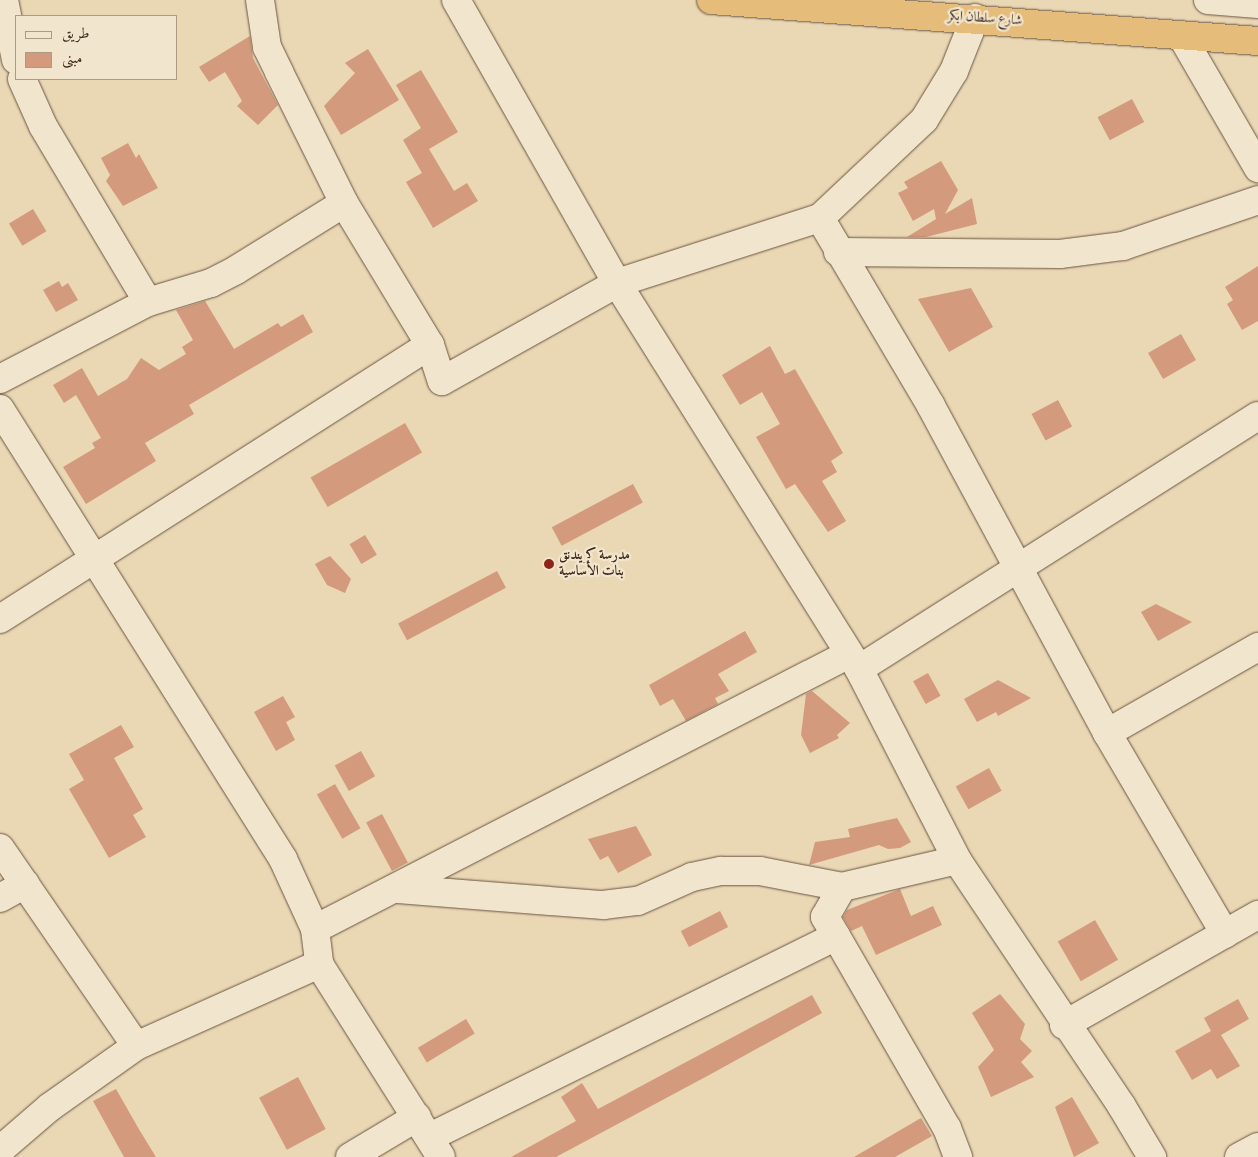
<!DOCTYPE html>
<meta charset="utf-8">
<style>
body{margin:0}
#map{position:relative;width:1258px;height:1157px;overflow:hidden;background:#ead7b4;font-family:Vollkorn,Amiri,serif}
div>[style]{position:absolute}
.building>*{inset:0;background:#d39a7d;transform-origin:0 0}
.roads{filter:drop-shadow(0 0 1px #6a5540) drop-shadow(0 0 1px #6a5540)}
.minor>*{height:28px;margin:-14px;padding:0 14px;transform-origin:14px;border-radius:14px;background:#f1e5ce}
.highway>*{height:28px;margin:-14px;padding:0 14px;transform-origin:14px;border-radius:14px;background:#e5bc7a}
.dots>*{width:14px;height:14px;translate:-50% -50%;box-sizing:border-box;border:2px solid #f1e5ce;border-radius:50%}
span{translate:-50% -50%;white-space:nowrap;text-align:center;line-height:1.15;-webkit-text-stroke:4.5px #f1e5ce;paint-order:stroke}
.street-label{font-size:14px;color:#3f2a19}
.poi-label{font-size:14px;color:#3f2a19;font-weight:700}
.left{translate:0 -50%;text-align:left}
.legend{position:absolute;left:15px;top:15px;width:162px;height:65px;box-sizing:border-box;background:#f1e5ce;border:1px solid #aa9a86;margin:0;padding:6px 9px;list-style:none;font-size:15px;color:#3f2a19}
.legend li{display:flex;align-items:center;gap:10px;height:25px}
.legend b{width:25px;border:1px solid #aa9a86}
</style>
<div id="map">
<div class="building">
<i style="clip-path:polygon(250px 36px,253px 58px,278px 105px,258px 125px,237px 106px,242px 101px,225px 72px,209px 82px,199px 67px)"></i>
<i style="clip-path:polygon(368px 49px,399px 100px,341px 135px,324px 106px,355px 73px,345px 63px)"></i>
<i style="clip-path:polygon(421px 70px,458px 132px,429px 149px,454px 191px,467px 183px,478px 201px,433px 228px,406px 182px,422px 173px,403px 140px,421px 128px,396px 85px)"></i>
<i style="left:1132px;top:99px;width:26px;height:39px;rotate:62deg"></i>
<i style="clip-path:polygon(128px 143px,136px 158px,139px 154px,158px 188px,123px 206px,106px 181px,110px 175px,101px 158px)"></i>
<i style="clip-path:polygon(941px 161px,958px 190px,945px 214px,972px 198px,977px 224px,926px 237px,907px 237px,936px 219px,934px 209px,913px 221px,898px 193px,908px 188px,904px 182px)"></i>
<i style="left:33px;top:209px;width:26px;height:28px;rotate:59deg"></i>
<i style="clip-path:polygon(1258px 266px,1258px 321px,1242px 330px,1227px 304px,1233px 300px,1225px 287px)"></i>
<i style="clip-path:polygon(59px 281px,62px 287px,68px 283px,78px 300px,56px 312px,43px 290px)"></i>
<i style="clip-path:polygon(971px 288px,993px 327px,949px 352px,918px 299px)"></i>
<i style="clip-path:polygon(205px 301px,234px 349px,278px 323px,281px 327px,303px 314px,313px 332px,189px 405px,194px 414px,145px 443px,156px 461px,86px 504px,63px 467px,95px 448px,92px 443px,101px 438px,76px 395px,64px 403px,53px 385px,82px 368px,98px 396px,127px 379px,141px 358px,159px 370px,186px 354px,182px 347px,193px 340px,176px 310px)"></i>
<i style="left:1181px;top:334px;width:30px;height:38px;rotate:60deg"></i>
<i style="clip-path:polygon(770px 346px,785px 374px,795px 369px,843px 453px,831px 461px,837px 472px,822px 481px,846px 521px,828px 532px,795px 484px,786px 489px,756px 437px,780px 424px,762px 392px,740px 405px,722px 375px)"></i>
<i style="left:1058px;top:400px;width:30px;height:30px;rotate:62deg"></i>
<i style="left:405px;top:423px;width:34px;height:109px;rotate:60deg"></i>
<i style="left:633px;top:484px;width:21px;height:92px;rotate:62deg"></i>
<i style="left:365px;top:535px;width:23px;height:18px;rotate:59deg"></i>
<i style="clip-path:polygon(330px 556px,351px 579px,345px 593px,327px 585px,315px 564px)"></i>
<i style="left:497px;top:571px;width:19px;height:112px;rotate:62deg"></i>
<i style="clip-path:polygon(1156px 604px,1192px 622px,1158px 641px,1141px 612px)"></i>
<i style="clip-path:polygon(745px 631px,757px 652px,718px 674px,729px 691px,715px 698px,718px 704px,686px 721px,673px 699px,660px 706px,649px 685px)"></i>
<i style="left:928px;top:673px;width:26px;height:17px;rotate:61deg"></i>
<i style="clip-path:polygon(998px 680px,1031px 698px,998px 716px,996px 712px,977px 722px,964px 699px)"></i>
<i style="clip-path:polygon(812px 691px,850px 723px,837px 735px,839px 738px,810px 753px,801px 735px,806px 694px)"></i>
<i style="clip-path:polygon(283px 696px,295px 717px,286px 722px,295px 740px,276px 751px,254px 712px)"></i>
<i style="clip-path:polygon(121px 725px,134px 747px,114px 758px,143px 809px,133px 815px,146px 837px,109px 858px,69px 789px,84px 780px,69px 754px)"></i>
<i style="left:361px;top:751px;width:29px;height:30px;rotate:61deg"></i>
<i style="left:989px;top:768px;width:26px;height:38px;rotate:61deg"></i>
<i style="left:335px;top:784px;width:51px;height:21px;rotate:60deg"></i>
<i style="left:382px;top:814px;width:55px;height:18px;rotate:62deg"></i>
<i style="clip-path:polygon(897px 818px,911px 842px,900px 848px,888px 849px,879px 845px,809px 865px,815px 842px,850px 837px,848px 829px)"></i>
<i style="clip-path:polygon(636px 826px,652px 855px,618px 873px,608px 856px,600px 860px,588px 839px)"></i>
<i style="clip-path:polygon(900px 889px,911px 916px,933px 906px,942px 925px,876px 955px,862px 926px,851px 931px,843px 917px,847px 910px)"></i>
<i style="left:720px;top:911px;width:18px;height:44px;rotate:63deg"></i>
<i style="left:1095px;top:920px;width:46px;height:43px;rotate:60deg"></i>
<i style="clip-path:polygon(1000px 994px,1025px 1024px,1020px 1039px,1032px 1051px,1021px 1062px,1034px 1077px,991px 1097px,978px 1067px,994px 1050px,972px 1013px)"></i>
<i style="clip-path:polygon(812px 995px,822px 1013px,711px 1074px,556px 1157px,511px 1157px,576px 1121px,561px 1097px,582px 1083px,598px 1109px)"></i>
<i style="clip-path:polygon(1238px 999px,1249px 1019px,1221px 1035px,1240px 1066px,1217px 1079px,1211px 1069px,1192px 1080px,1175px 1051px,1211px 1031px,1204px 1018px)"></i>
<i style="left:466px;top:1019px;width:17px;height:56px;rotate:59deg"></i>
<i style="left:298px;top:1077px;width:59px;height:44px;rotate:62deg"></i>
<i style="clip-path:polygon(116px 1089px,140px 1131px,156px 1157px,124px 1157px,93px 1101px)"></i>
<i style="clip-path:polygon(1072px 1097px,1099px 1143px,1074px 1157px,1055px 1107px)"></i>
<i style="clip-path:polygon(921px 1118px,932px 1136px,895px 1157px,854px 1157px)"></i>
</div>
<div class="roads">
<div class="minor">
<i style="left:4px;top:0;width:61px;rotate:78.7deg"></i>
<i style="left:260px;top:0;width:48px;rotate:81.5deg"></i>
<i style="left:267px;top:47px;width:28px;rotate:64deg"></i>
<i style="left:279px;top:72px;width:146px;rotate:63.6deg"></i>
<i style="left:344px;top:203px;width:166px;rotate:58.8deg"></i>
<i style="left:430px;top:345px;width:38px;rotate:72deg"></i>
<i style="left:442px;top:381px;width:201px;rotate:-29.2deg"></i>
<i style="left:617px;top:283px;width:213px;rotate:-17.8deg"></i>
<i style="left:820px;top:218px;width:218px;rotate:59.4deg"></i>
<i style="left:931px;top:406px;width:371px;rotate:61.7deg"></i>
<i style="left:456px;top:0;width:326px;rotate:60.4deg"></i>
<i style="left:617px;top:283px;width:456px;rotate:57.9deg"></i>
<i style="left:859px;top:669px;width:215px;rotate:62.8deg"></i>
<i style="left:957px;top:860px;width:295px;rotate:56.2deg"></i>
<i style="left:1121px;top:1105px;width:61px;rotate:59.2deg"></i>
<i style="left:1208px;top:0;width:50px;rotate:4.6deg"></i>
<i style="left:1181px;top:35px;width:154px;rotate:59.9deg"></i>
<i style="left:22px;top:79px;width:51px;rotate:65.9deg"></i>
<i style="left:43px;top:126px;width:205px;rotate:59.2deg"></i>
<i style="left:820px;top:218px;width:143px;rotate:-43.3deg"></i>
<i style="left:924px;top:120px;width:57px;rotate:-58.5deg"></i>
<i style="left:954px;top:71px;width:57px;rotate:-68.4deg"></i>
<i style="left:838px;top:252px;width:222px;rotate:0.5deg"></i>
<i style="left:1060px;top:254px;width:64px;rotate:-7.2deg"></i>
<i style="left:1123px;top:246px;width:143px;rotate:-18.8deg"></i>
<i style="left:0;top:379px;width:167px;rotate:-27.5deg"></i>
<i style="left:148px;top:302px;width:66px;rotate:-16.8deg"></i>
<i style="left:211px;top:283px;width:28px;rotate:-27deg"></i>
<i style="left:236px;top:270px;width:127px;rotate:-31.8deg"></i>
<i style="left:0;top:409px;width:532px;rotate:57.83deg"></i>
<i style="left:283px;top:859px;width:77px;rotate:65.4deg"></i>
<i style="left:315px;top:929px;width:35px;rotate:83deg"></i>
<i style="left:319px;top:964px;width:228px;rotate:57.7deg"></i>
<i style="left:0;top:619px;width:510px;rotate:-32.51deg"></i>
<i style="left:859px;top:669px;width:472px;rotate:-32.4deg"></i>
<i style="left:0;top:848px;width:240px;rotate:55.5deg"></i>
<i style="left:398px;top:889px;width:206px;rotate:4.5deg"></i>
<i style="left:603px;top:905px;width:35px;rotate:-7deg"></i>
<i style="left:638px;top:901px;width:59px;rotate:-24deg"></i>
<i style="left:692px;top:877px;width:30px;rotate:-12deg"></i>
<i style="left:721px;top:871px;width:39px"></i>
<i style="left:760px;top:871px;width:84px;rotate:11deg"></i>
<i style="left:0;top:898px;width:29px;rotate:-29deg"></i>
<i style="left:315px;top:929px;width:598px;rotate:-27.25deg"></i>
<i style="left:1225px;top:934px;width:233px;rotate:-120.4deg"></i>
<i style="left:1107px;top:733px;width:174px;rotate:-29.7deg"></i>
<i style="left:836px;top:936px;width:222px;rotate:60deg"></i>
<i style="left:947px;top:1128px;width:31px;rotate:69deg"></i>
<i style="left:1064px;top:1025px;width:223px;rotate:-29.6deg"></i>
<i style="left:430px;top:1137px;width:453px;rotate:-26.3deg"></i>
<i style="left:836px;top:936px;width:22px;rotate:-120deg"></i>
<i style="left:825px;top:917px;width:34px;rotate:-60deg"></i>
<i style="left:842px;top:887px;width:118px;rotate:-13.2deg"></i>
<i style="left:0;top:1150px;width:66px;rotate:-40.7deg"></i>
<i style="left:50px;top:1107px;width:105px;rotate:-35.3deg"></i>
<i style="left:136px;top:1046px;width:201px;rotate:-24.1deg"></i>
<i style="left:350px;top:1157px;width:78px;rotate:-30.8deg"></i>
<i style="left:1239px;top:1157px;width:21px;rotate:-28deg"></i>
</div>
<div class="highway">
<i style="left:711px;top:0;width:549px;rotate:4.29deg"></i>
</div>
</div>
<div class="dots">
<i style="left:549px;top:564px;background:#8f2418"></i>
</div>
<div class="street-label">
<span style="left:985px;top:19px;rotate:4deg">شارع سلطان ابكر</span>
</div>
<div class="poi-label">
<span class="left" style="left:559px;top:564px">مدرسة كريندنق<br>بنات الأساسية</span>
</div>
<ul class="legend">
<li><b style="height:6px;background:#f1e5ce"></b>طريق</li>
<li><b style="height:14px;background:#d39a7d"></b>مبنى</li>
</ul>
</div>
